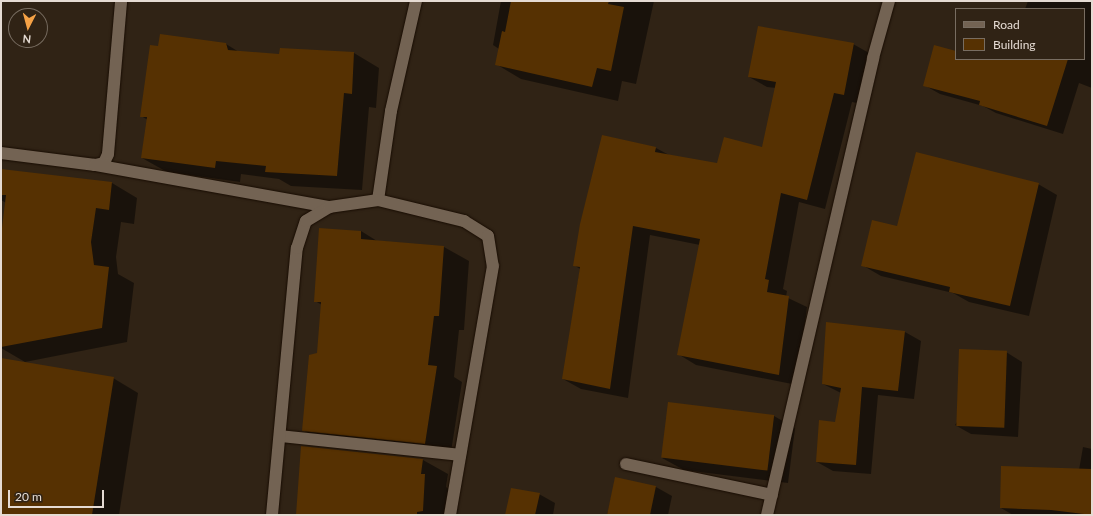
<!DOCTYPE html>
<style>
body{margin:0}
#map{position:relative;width:1093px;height:516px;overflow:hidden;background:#302315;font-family:Lato,sans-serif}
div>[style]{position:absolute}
.shadow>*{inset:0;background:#0007}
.building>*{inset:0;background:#563102;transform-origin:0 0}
.roads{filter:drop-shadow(0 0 1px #180c02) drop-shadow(0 0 1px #180c02)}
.minor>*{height:12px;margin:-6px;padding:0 6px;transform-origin:6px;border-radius:6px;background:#736353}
span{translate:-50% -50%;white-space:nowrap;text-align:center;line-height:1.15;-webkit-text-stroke:3px #302315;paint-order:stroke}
.frame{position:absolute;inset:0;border:2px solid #e5dbd3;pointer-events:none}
.legend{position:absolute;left:955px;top:8px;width:130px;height:52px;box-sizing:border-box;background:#302315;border:1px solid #786d61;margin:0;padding:5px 7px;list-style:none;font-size:12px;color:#e5dbd3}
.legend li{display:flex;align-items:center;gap:8px;height:20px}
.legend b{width:20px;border:1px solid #786d61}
.north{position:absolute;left:8px;top:8px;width:40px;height:40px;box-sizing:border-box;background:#302315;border:1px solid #786d61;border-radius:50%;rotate:186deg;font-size:11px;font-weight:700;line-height:16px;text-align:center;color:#e5dbd3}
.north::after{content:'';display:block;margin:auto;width:14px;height:18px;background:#f6a246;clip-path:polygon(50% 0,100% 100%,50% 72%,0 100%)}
.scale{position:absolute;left:8px;top:490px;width:96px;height:18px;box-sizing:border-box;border:2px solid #e5dbd3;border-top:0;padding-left:5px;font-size:12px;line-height:14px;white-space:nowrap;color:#e5dbd3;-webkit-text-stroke:3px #302315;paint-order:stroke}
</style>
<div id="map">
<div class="shadow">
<i style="clip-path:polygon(501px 1px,654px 1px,636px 84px,622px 81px,618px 101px,521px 79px,496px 64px,499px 49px,493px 45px)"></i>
<i style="clip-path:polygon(1028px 1px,1092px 1px,1092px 88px,1079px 83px,1063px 134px,996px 113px,983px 106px,940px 94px,924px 85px,956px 52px,956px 59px,1084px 59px,1084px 9px,1025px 9px)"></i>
<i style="clip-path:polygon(226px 44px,239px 52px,280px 55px,281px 49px,354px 53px,379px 68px,376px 108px,369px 107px,362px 190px,291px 186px,279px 179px,241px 174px,240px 182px,167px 172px,142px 158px,148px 120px,141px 116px,159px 47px)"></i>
<i style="clip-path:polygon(853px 44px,871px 54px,862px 104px,852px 102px,825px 209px,799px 202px,783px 289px,787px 291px,786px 297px,807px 307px,797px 385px,696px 365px,678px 354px,700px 245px,650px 235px,628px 398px,581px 389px,563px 379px,580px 269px,574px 265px,656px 148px,669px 155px,718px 165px,763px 148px,776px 88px,767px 87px,749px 77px)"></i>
<i style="clip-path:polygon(1px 170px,112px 183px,137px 198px,134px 224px,121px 222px,116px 257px,118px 274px,134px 283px,127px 342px,25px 362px,1px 348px,1px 245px,6px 203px,1px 200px)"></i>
<i style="clip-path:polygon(1038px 184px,1057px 195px,1029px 316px,969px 302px,953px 293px,881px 276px,862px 265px,898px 227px)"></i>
<i style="clip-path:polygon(361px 231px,377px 241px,444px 247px,469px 261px,464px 330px,459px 330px,454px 377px,462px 382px,450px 458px,328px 445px,303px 430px,318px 354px,322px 305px,315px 301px)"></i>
<i style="clip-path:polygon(905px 332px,921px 341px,914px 399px,878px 395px,871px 474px,833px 471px,817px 462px,836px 423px,841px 393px,823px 384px)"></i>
<i style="clip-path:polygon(1006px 352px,1022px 362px,1018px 437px,971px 434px,955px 425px)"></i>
<i style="clip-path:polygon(1px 359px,113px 378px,138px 393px,119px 515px,1px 515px)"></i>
<i style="clip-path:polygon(774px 416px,795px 428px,788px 483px,684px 470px,662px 458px)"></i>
<i style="clip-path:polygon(1083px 447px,1092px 449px,1092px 515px,1013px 515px,1001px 508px,1079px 470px)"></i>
<i style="clip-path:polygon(423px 460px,448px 474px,446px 487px,450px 490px,448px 515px,297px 515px)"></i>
<i style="clip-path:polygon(616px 478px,656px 487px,672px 496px,668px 515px,607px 515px)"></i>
<i style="clip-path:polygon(539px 494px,555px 503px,553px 515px,506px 515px)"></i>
</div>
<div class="building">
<i style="clip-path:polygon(511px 1px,609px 1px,608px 4px,624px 7px,611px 71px,597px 68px,592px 87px,495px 65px,502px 31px,505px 32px)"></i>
<i style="clip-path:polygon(758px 26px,854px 43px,844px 95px,834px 93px,807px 200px,781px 193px,765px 279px,769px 280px,767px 292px,789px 296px,779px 375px,677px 355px,700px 239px,633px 226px,610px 389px,562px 379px,580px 267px,573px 266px,580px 224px,602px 135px,656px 147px,655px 152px,717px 163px,724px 137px,762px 147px,776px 82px,748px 77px)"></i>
<i style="clip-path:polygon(160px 34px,226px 43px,228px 50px,279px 54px,280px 48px,354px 52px,352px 94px,344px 93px,337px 176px,265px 172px,266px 166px,216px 161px,215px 168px,141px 158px,147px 117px,140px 117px,150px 45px,158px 46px)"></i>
<i style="clip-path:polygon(934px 45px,956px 51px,956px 59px,1068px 59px,1047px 126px,979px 105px,980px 101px,923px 86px)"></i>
<i style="clip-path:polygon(916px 152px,1039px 183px,1010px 306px,949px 292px,950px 287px,861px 266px,872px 220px,897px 226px)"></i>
<i style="clip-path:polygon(1px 169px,112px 182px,109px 210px,96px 208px,91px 242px,94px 265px,109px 267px,102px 328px,1px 347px,1px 236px,6px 195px,1px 195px)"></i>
<i style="clip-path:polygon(319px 228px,361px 231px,361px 239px,444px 246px,439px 316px,434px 316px,428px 365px,437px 366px,425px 444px,302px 431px,309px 355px,317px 353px,321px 302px,314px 302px)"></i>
<i style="clip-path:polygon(826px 322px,905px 331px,898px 391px,862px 387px,856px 465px,816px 462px,819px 420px,835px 422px,841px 388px,822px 384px)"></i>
<i style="left:959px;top:349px;width:48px;height:77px;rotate:2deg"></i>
<i style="clip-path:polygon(1px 358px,114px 377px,92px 515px,1px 515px)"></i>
<i style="left:668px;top:402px;width:107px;height:56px;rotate:7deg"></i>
<i style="clip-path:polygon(301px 446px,423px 459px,421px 474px,425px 474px,423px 511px,417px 512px,417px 515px,296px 515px)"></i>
<i style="clip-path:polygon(1001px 466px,1092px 469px,1092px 515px,1051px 510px,1000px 508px)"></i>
<i style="clip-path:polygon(615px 477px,656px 486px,650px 515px,607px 515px)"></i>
<i style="clip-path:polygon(511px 488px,540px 493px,535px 515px,505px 515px)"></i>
</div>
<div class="roads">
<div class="minor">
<i style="left:416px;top:1px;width:113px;rotate:102.8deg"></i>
<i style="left:391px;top:111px;width:90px;rotate:98.3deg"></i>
<i style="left:378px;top:200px;width:89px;rotate:13.7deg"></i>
<i style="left:464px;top:221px;width:28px;rotate:32deg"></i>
<i style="left:488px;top:236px;width:30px;rotate:81deg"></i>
<i style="left:493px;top:266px;width:253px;rotate:99.8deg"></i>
<i style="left:1px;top:153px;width:95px;rotate:7.3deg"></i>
<i style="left:95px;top:165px;width:9px;rotate:-13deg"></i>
<i style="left:104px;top:163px;width:10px;rotate:-66deg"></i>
<i style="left:108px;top:154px;width:154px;rotate:-85.1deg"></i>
<i style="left:95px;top:165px;width:238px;rotate:10.2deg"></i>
<i style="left:280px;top:436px;width:181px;rotate:6deg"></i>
<i style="left:626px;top:464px;width:149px;rotate:12deg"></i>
<i style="left:272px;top:515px;width:268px;rotate:-84.7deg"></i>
<i style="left:297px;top:248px;width:28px;rotate:-72deg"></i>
<i style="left:306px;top:221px;width:27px;rotate:-31deg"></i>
<i style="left:329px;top:207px;width:49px;rotate:-8.1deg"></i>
<i style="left:767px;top:515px;width:469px;rotate:-76.9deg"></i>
<i style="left:873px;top:58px;width:59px;rotate:-74.3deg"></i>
</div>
</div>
<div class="frame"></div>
<ul class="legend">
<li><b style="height:5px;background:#736353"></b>Road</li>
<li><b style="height:11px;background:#563102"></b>Building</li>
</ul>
<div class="north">N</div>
<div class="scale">20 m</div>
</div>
